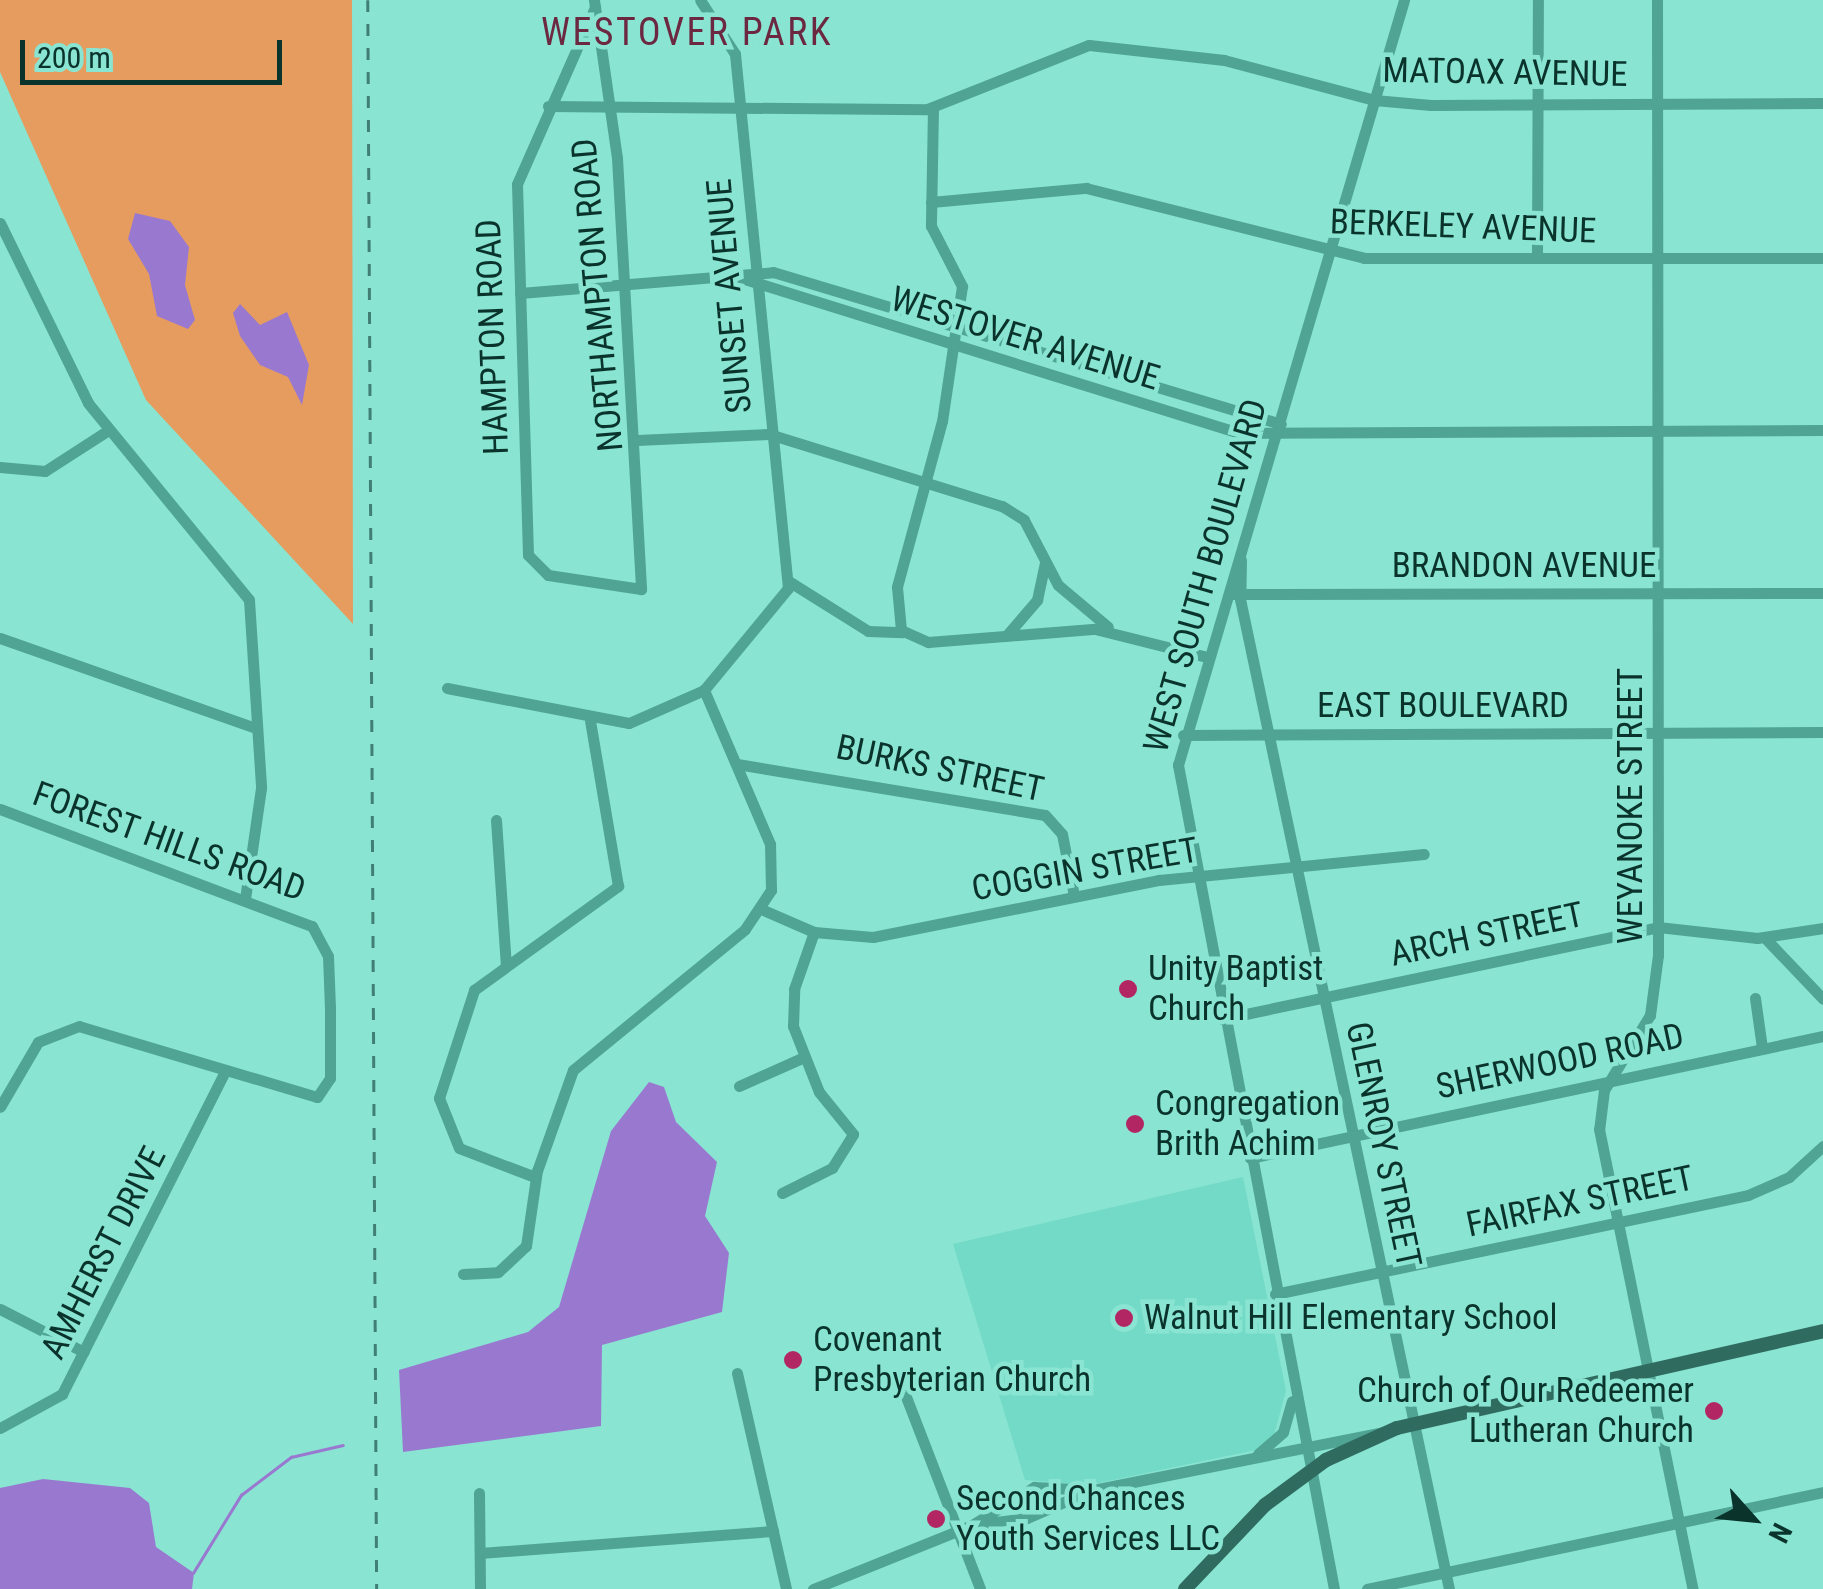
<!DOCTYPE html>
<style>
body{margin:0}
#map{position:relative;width:1823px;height:1589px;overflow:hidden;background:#89e4d2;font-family:"Roboto Condensed",sans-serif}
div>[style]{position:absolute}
.built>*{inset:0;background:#72dac6}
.green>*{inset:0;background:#e69c5e}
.water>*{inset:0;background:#9979d0}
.stream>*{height:2.5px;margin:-1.25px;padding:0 1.25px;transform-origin:1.25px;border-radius:1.25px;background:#9979d0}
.minor>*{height:11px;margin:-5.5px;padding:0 5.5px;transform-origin:5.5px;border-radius:5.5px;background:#4fa494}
.major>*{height:14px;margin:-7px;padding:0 7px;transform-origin:7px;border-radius:7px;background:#306b60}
.rail>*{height:2.5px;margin-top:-1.25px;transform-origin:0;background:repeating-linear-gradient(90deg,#417f74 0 12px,transparent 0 24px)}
.dots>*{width:28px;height:28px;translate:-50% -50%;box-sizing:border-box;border:5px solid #89e4d2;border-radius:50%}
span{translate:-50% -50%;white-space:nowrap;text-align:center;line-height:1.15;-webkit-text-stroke:9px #89e4d2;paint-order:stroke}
.street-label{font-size:35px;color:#0a332c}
.poi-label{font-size:35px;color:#0a332c}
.left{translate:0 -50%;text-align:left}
.right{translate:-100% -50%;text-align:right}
.neighbourhood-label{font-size:38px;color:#6c2841;letter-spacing:2.5px}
.north{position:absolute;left:1703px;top:1469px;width:100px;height:100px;-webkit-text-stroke:8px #89e4d2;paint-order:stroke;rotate:117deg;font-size:28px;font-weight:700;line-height:40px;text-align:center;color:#0a332c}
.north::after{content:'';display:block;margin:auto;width:35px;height:45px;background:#0a332c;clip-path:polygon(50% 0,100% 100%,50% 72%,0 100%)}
.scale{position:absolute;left:20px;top:40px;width:262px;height:45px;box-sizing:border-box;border:5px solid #0a332c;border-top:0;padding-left:12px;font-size:30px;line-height:35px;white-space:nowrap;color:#0a332c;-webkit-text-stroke:8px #89e4d2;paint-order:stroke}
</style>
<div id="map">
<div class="built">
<i style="clip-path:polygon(1243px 1177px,1286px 1391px,1274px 1435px,1256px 1450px,1089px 1485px,1025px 1480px,953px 1244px)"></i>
</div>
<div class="green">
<i style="clip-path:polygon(0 0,352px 0,353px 624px,146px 400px,0 72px)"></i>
</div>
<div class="water">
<i style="clip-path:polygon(135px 213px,170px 221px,189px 247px,185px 285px,195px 320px,188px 329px,157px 316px,149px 274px,128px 239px)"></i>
<i style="clip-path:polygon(240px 304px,260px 325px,287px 312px,309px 365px,302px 405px,288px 377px,260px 365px,240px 336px,233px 313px)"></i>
<i style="clip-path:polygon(649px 1082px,664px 1087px,676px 1122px,717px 1162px,705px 1216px,729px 1253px,722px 1312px,602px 1345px,601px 1426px,403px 1452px,399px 1370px,528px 1332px,559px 1307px,611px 1131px)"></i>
<i style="clip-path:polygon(43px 1479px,130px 1488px,149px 1503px,156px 1547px,194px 1573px,192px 1589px,0 1589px,0 1488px)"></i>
</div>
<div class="stream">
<i style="left:193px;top:1573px;width:92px;rotate:-58.4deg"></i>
<i style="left:241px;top:1495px;width:63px;rotate:-37.2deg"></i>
<i style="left:291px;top:1457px;width:53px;rotate:-13deg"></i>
</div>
<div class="minor">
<i style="left:594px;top:0;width:7px;rotate:82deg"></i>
<i style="left:595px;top:7px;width:26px;rotate:81deg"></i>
<i style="left:599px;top:33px;width:126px;rotate:81.8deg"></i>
<i style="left:617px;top:158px;width:432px;rotate:86.8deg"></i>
<i style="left:641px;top:589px;width:94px;rotate:-171.4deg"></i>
<i style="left:548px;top:575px;width:28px;rotate:-135deg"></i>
<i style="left:528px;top:555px;width:371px;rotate:-91.7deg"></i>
<i style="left:517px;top:184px;width:193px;rotate:-66.2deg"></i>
<i style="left:1657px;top:0;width:955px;rotate:89.94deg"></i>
<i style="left:1658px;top:955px;width:61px;rotate:97.6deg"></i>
<i style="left:1650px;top:1015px;width:88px;rotate:121.5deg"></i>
<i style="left:1604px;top:1090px;width:39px;rotate:97deg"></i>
<i style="left:1599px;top:1129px;width:470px;rotate:78.5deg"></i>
<i style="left:548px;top:106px;width:379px;rotate:0.5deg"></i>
<i style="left:927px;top:109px;width:174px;rotate:-21.6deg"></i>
<i style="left:1089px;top:45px;width:136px;rotate:6.3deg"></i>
<i style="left:1224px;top:60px;width:155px;rotate:14.9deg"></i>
<i style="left:1374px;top:100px;width:57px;rotate:5deg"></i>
<i style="left:1431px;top:105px;width:392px;rotate:-0.3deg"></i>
<i style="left:933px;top:107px;width:119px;rotate:91deg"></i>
<i style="left:931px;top:226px;width:68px;rotate:62.7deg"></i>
<i style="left:962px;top:286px;width:136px;rotate:98.4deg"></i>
<i style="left:942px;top:421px;width:172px;rotate:105.2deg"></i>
<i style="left:897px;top:587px;width:43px;rotate:84.7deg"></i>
<i style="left:901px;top:630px;width:30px;rotate:24deg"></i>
<i style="left:928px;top:642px;width:168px;rotate:-4.5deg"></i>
<i style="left:1095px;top:629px;width:115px;rotate:14deg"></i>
<i style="left:931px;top:202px;width:156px;rotate:-5.2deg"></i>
<i style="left:1086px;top:188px;width:287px;rotate:14.1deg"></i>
<i style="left:1364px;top:258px;width:459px"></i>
<i style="left:0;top:223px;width:200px;rotate:63.9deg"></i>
<i style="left:88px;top:403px;width:254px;rotate:50.7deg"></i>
<i style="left:249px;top:600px;width:188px;rotate:86.3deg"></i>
<i style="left:261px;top:788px;width:112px;rotate:98.2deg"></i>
<i style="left:1537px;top:258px;width:258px;rotate:-89.8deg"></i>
<i style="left:738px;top:277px;width:525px;rotate:17.3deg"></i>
<i style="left:1239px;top:433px;width:584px;rotate:-0.29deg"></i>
<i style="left:520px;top:293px;width:254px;rotate:-4.7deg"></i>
<i style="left:773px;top:272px;width:530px;rotate:16.66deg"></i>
<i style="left:637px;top:440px;width:132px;rotate:-2.6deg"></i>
<i style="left:769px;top:434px;width:244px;rotate:17.2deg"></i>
<i style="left:1002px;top:506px;width:26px;rotate:32deg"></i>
<i style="left:1024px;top:520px;width:73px;rotate:62.4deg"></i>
<i style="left:1058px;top:585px;width:65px;rotate:40deg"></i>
<i style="left:0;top:467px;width:45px;rotate:5.1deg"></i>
<i style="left:45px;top:471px;width:74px;rotate:-32.8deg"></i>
<i style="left:1241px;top:560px;width:39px;rotate:91deg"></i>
<i style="left:1240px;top:599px;width:1012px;rotate:78.08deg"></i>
<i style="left:790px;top:582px;width:92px;rotate:32.1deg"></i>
<i style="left:868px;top:631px;width:35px;rotate:2deg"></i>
<i style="left:1232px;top:594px;width:591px;rotate:-0.1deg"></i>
<i style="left:1006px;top:636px;width:48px;rotate:-49.3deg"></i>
<i style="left:1037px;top:600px;width:38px;rotate:-78deg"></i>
<i style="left:0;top:638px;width:270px;rotate:19.4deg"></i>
<i style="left:447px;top:688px;width:185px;rotate:10.9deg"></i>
<i style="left:629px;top:723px;width:82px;rotate:-23.7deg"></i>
<i style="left:704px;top:690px;width:132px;rotate:-50.5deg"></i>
<i style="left:788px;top:588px;width:537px;rotate:-95.67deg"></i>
<i style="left:735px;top:54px;width:64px;rotate:-122.9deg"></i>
<i style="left:1183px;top:735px;width:640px;rotate:-0.27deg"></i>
<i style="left:737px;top:764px;width:312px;rotate:9.4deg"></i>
<i style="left:1045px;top:815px;width:25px;rotate:48deg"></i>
<i style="left:1062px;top:834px;width:63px;rotate:79deg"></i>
<i style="left:0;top:809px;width:333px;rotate:20.6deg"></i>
<i style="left:312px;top:926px;width:34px;rotate:62deg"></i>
<i style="left:328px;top:956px;width:52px;rotate:87.8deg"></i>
<i style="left:330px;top:1008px;width:70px;rotate:90deg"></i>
<i style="left:330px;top:1078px;width:23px;rotate:124deg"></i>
<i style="left:317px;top:1097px;width:248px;rotate:-163.4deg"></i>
<i style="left:79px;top:1026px;width:44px;rotate:158.7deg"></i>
<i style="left:38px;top:1042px;width:75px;rotate:120.3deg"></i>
<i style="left:496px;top:820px;width:145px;rotate:86.1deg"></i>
<i style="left:761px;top:909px;width:58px;rotate:23.5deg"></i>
<i style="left:814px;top:932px;width:59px;rotate:4.8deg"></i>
<i style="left:873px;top:937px;width:292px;rotate:-11.3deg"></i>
<i style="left:1159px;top:880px;width:266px;rotate:-5.6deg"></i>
<i style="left:1765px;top:938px;width:84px;rotate:46.4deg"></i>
<i style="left:1755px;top:998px;width:50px;rotate:82deg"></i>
<i style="left:1222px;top:1019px;width:446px;rotate:-11.9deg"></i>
<i style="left:1658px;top:927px;width:100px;rotate:6.3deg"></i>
<i style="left:1757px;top:938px;width:67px;rotate:-8.6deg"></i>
<i style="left:739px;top:1086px;width:71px;rotate:-24deg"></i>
<i style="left:1250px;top:1158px;width:586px;rotate:-12.02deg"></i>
<i style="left:535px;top:1177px;width:81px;rotate:-159.1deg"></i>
<i style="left:459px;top:1148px;width:54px;rotate:-111.8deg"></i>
<i style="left:439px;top:1098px;width:114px;rotate:-72deg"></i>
<i style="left:474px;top:990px;width:178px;rotate:-35.8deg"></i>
<i style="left:618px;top:886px;width:167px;rotate:-99.6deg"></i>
<i style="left:782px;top:1193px;width:56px;rotate:-26.6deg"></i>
<i style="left:832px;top:1168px;width:40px;rotate:-58deg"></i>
<i style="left:853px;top:1134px;width:54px;rotate:-129deg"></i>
<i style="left:819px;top:1092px;width:71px;rotate:-111.5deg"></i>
<i style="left:793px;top:1026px;width:37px;rotate:-88deg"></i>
<i style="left:794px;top:989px;width:60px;rotate:-70.7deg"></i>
<i style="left:463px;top:1274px;width:35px;rotate:-3deg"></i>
<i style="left:498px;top:1272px;width:38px;rotate:-43deg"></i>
<i style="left:526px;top:1246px;width:76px;rotate:-81.7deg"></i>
<i style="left:537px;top:1171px;width:107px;rotate:-70.4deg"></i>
<i style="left:573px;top:1070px;width:222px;rotate:-39.3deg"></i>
<i style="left:745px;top:929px;width:47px;rotate:-56.3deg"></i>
<i style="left:771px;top:890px;width:46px;rotate:-91.2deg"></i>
<i style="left:770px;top:844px;width:168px;rotate:-113.2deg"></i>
<i style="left:1275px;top:1294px;width:483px;rotate:-11.8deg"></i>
<i style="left:1748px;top:1195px;width:45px;rotate:-23.7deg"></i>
<i style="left:1789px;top:1177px;width:46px;rotate:-42.4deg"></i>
<i style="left:0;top:1309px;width:94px;rotate:27.1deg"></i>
<i style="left:737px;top:1373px;width:221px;rotate:77.2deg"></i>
<i style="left:898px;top:1376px;width:228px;rotate:68.9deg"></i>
<i style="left:0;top:1428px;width:71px;rotate:-28.7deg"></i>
<i style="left:62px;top:1394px;width:362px;rotate:-63.2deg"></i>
<i style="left:1258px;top:1454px;width:33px;rotate:-41deg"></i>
<i style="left:1283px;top:1432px;width:32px;rotate:-74deg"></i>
<i style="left:479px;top:1493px;width:96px;rotate:89.4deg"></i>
<i style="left:979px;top:1524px;width:48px;rotate:-7.1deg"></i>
<i style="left:1027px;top:1518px;width:68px;rotate:-23.5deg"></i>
<i style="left:480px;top:1553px;width:294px;rotate:-4.3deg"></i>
<i style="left:813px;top:1589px;width:171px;rotate:-21.9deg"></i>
<i style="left:972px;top:1525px;width:73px;rotate:-31.5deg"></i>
<i style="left:1034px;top:1487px;width:59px;rotate:2.9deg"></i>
<i style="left:1093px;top:1490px;width:297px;rotate:-11.3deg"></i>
<i style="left:1334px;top:1589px;width:839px;rotate:-100.72deg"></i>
<i style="left:1178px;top:765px;width:798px;rotate:-73.54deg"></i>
<i style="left:1367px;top:1589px;width:466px;rotate:-12deg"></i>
</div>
<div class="major">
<i style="left:1185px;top:1589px;width:116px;rotate:-46.4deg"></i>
<i style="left:1265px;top:1505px;width:76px;rotate:-36.4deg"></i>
<i style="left:1326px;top:1460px;width:78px;rotate:-24.3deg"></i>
<i style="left:1397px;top:1428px;width:437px;rotate:-12.8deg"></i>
</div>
<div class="rail">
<i style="left:368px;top:0;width:1589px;rotate:89.68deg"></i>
</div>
<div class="dots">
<i style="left:1128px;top:989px;background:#b22763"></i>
<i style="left:1135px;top:1124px;background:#b22763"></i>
<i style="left:1124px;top:1318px;background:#b22763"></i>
<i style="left:793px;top:1360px;background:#b22763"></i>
<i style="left:1714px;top:1411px;background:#b22763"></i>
<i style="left:936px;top:1519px;background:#b22763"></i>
</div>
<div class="street-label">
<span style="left:1505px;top:73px;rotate:1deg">MATOAX AVENUE</span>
<span style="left:1463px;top:227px;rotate:2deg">BERKELEY AVENUE</span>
<span style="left:598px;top:295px;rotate:-95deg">NORTHAMPTON ROAD</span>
<span style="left:730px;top:296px;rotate:-95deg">SUNSET AVENUE</span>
<span style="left:493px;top:337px;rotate:-92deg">HAMPTON ROAD</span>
<span style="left:1025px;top:339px;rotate:17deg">WESTOVER AVENUE</span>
<span style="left:1524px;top:566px">BRANDON AVENUE</span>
<span style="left:1206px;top:576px;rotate:-74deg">WEST SOUTH BOULEVARD</span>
<span style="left:1443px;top:706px">EAST BOULEVARD</span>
<span style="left:940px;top:769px;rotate:12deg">BURKS STREET</span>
<span style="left:1631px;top:806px;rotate:-90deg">WEYANOKE STREET</span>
<span style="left:169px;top:842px;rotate:20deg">FOREST HILLS ROAD</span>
<span style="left:1085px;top:870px;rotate:-10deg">COGGIN STREET</span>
<span style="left:1487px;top:935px;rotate:-12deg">ARCH STREET</span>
<span style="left:1560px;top:1062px;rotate:-12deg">SHERWOOD ROAD</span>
<span style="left:1383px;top:1145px;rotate:78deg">GLENROY STREET</span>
<span style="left:1580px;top:1202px;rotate:-12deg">FAIRFAX STREET</span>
<span style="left:104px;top:1253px;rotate:-63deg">AMHERST DRIVE</span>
</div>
<div class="poi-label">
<span class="left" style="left:1148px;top:989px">Unity Baptist<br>Church</span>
<span class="left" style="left:1155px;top:1124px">Congregation<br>Brith Achim</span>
<span class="left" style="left:1144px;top:1318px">Walnut Hill Elementary School</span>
<span class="left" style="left:813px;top:1360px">Covenant<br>Presbyterian Church</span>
<span class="right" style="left:1694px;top:1411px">Church of Our Redeemer<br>Lutheran Church</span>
<span class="left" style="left:956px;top:1519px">Second Chances<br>Youth Services LLC</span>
</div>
<div class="neighbourhood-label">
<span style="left:687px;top:33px">WESTOVER PARK</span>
</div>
<div class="north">N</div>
<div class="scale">200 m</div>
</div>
